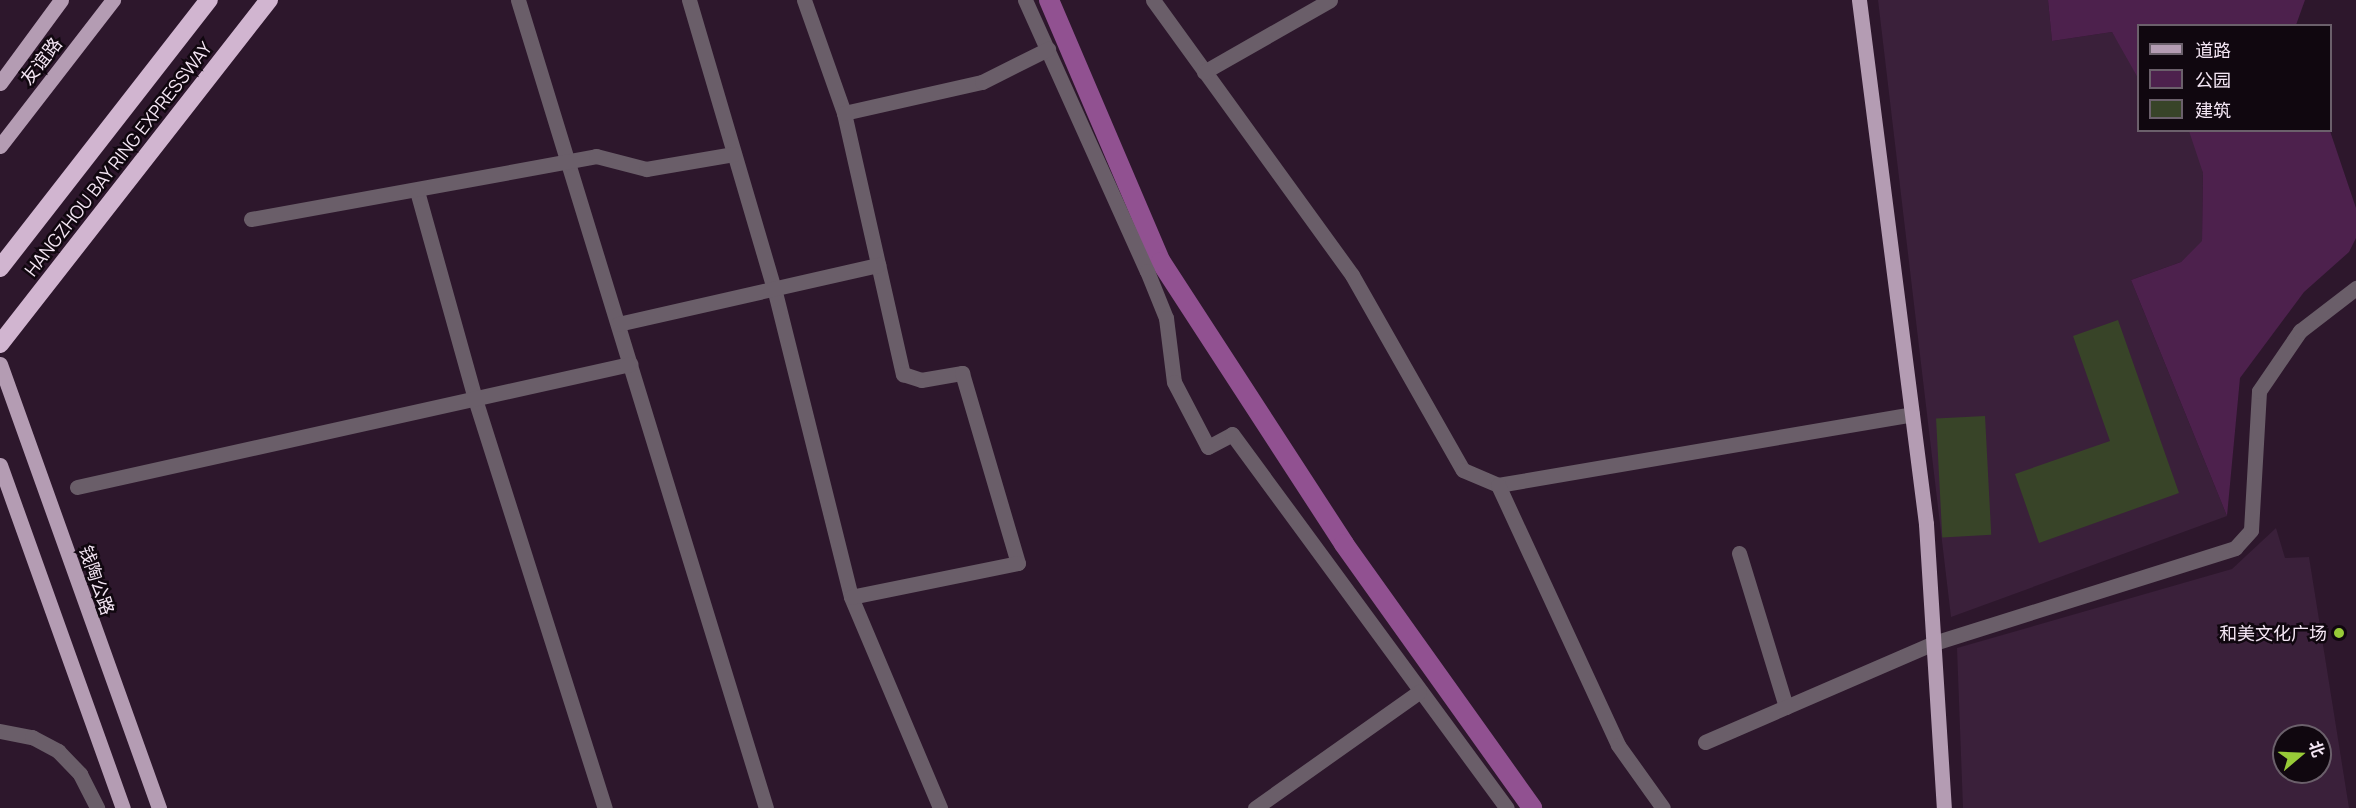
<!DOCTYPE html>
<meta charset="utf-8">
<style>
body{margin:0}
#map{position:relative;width:2356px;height:808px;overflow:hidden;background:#2d172c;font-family:Manrope,"Noto Sans SC",sans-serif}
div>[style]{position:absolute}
.built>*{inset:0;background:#3a203a}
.green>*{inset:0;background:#4d214d}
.canal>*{height:20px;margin:-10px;padding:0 10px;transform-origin:10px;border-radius:10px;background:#915191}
.building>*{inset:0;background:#384428;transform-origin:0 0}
.minor>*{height:15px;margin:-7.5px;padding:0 7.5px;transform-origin:7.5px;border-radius:7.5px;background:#6a5e69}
.major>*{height:15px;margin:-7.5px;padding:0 7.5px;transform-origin:7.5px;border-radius:7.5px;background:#b49cb3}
.highway>*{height:18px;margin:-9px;padding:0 9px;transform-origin:9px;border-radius:9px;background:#d1b5d0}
.dots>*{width:16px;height:16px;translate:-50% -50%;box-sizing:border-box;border:3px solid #10070f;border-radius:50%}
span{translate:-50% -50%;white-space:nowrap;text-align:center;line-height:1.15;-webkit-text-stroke:5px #10070f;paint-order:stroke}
.street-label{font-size:18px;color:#f4e6f4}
.poi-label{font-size:18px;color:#f4e6f4}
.right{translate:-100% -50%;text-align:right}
.legend{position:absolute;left:2137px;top:24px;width:195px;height:108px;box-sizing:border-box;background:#10070f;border:2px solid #6b606b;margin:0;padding:8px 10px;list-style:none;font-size:18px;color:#f4e6f4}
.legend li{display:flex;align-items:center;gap:12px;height:30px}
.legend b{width:30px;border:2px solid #6b606b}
.north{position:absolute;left:2272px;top:724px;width:60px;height:60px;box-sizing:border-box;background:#10070f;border:2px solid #6b606b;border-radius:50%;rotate:71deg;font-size:16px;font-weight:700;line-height:24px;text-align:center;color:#f4e6f4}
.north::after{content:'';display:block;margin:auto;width:21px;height:27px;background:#98cb38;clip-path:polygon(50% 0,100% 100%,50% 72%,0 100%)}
</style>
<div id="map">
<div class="built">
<i style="clip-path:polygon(1878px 0,2048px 0,2052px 41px,2112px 32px,2138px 73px,2138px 130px,2189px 131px,2196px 140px,2203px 173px,2202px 242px,2181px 262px,2131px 280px,2227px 516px,1951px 617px)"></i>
<i style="clip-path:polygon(evenodd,2276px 528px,2285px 558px,2309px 557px,2349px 808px,1963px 808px,1957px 648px,2232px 569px,2276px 528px,2284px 736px,2320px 736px,2320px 772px,2284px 772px,2284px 736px)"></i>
</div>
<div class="green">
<i style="clip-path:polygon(2048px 0,2305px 0,2296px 25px,2138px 26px,2138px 78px,2112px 32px,2052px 41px)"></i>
<i style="clip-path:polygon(2189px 131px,2330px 131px,2356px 208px,2356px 238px,2349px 252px,2304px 292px,2240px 378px,2227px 516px,2131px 280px,2181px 262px,2202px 241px,2203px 173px)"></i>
</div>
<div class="canal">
<i style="left:1049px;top:0;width:285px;rotate:66.9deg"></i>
<i style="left:1161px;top:262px;width:336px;rotate:57deg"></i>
<i style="left:1344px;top:544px;width:324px;rotate:54.5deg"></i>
</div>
<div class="building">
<i style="clip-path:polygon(2118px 320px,2179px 493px,2039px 543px,2015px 474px,2110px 441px,2073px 336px)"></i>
<i style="left:1985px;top:416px;width:119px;height:49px;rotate:87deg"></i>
</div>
<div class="minor">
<i style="left:518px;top:0;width:845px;rotate:72.94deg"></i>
<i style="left:689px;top:0;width:300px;rotate:73.6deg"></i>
<i style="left:774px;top:288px;width:318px;rotate:76deg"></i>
<i style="left:851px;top:597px;width:229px;rotate:67.1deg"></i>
<i style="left:804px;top:0;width:120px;rotate:70.5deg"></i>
<i style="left:844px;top:113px;width:268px;rotate:77.3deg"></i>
<i style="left:903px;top:374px;width:19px;rotate:18deg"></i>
<i style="left:921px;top:380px;width:42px;rotate:-9.7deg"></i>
<i style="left:962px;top:373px;width:198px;rotate:73.6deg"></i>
<i style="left:1018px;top:563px;width:170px;rotate:168.5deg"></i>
<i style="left:1025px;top:0;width:297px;rotate:65.8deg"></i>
<i style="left:1147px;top:271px;width:51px;rotate:68deg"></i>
<i style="left:1166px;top:318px;width:64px;rotate:82.9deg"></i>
<i style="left:1174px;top:382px;width:73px;rotate:62.4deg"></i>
<i style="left:1208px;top:447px;width:27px;rotate:-28deg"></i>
<i style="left:1232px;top:434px;width:464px;rotate:53.7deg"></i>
<i style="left:1153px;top:0;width:339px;rotate:54.1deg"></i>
<i style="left:1352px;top:275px;width:224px;rotate:60.4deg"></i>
<i style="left:1463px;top:470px;width:38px;rotate:23deg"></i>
<i style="left:1498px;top:485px;width:420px;rotate:-9.7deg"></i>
<i style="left:1204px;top:72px;width:145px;rotate:-29.7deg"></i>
<i style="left:844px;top:113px;width:141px;rotate:-12.7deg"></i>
<i style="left:982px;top:82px;width:74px;rotate:-26.6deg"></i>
<i style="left:417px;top:191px;width:216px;rotate:74.4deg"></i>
<i style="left:475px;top:399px;width:429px;rotate:72.4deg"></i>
<i style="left:251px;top:219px;width:351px;rotate:-10.3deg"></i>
<i style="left:596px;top:156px;width:52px;rotate:14.6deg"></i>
<i style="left:646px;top:169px;width:89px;rotate:-9.7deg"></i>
<i style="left:618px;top:324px;width:267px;rotate:-12.8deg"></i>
<i style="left:1498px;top:485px;width:286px;rotate:65.2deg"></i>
<i style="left:1618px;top:745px;width:77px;rotate:54.5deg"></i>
<i style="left:77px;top:487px;width:567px;rotate:-12.54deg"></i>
<i style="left:1739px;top:553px;width:161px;rotate:73deg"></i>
<i style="left:0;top:731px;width:33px;rotate:11deg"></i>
<i style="left:32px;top:737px;width:30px;rotate:28deg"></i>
<i style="left:58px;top:751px;width:32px;rotate:46deg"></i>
<i style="left:80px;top:774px;width:38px;rotate:63deg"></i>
<i style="left:1705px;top:742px;width:249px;rotate:-23.4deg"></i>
<i style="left:1934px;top:643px;width:316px;rotate:-17.5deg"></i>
<i style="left:2235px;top:548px;width:24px;rotate:-48deg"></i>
<i style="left:2251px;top:530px;width:139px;rotate:-86.7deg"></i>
<i style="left:2259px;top:391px;width:73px;rotate:-55.7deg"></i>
<i style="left:2300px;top:331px;width:71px;rotate:-37.5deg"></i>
<i style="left:1255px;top:808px;width:201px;rotate:-35.3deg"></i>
</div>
<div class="major">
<i style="left:1859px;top:0;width:528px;rotate:82.71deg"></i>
<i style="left:1926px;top:524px;width:285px;rotate:86.4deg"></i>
<i style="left:0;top:83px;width:103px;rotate:-53.7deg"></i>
<i style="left:0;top:146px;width:185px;rotate:-52.3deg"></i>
<i style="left:0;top:364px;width:472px;rotate:70.3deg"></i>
<i style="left:0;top:465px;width:364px;rotate:70.3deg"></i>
</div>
<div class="highway">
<i style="left:0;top:268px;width:340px;rotate:-52.1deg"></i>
<i style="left:0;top:344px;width:437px;rotate:-52deg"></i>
</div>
<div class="dots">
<i style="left:2339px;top:633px;background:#98cb38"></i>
</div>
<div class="street-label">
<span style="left:41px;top:61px;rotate:-52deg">友谊路</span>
<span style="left:118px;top:159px;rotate:-52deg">HANGZHOU BAY RING EXPRESSWAY</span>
<span style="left:97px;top:580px;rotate:71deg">钱陶公路</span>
</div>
<div class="poi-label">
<span class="right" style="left:2327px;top:633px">和美文化广场</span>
</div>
<ul class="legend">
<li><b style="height:8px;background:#b49cb3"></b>道路</li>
<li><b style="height:16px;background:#4d214d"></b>公园</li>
<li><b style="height:16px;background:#384428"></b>建筑</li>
</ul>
<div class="north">北</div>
</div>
